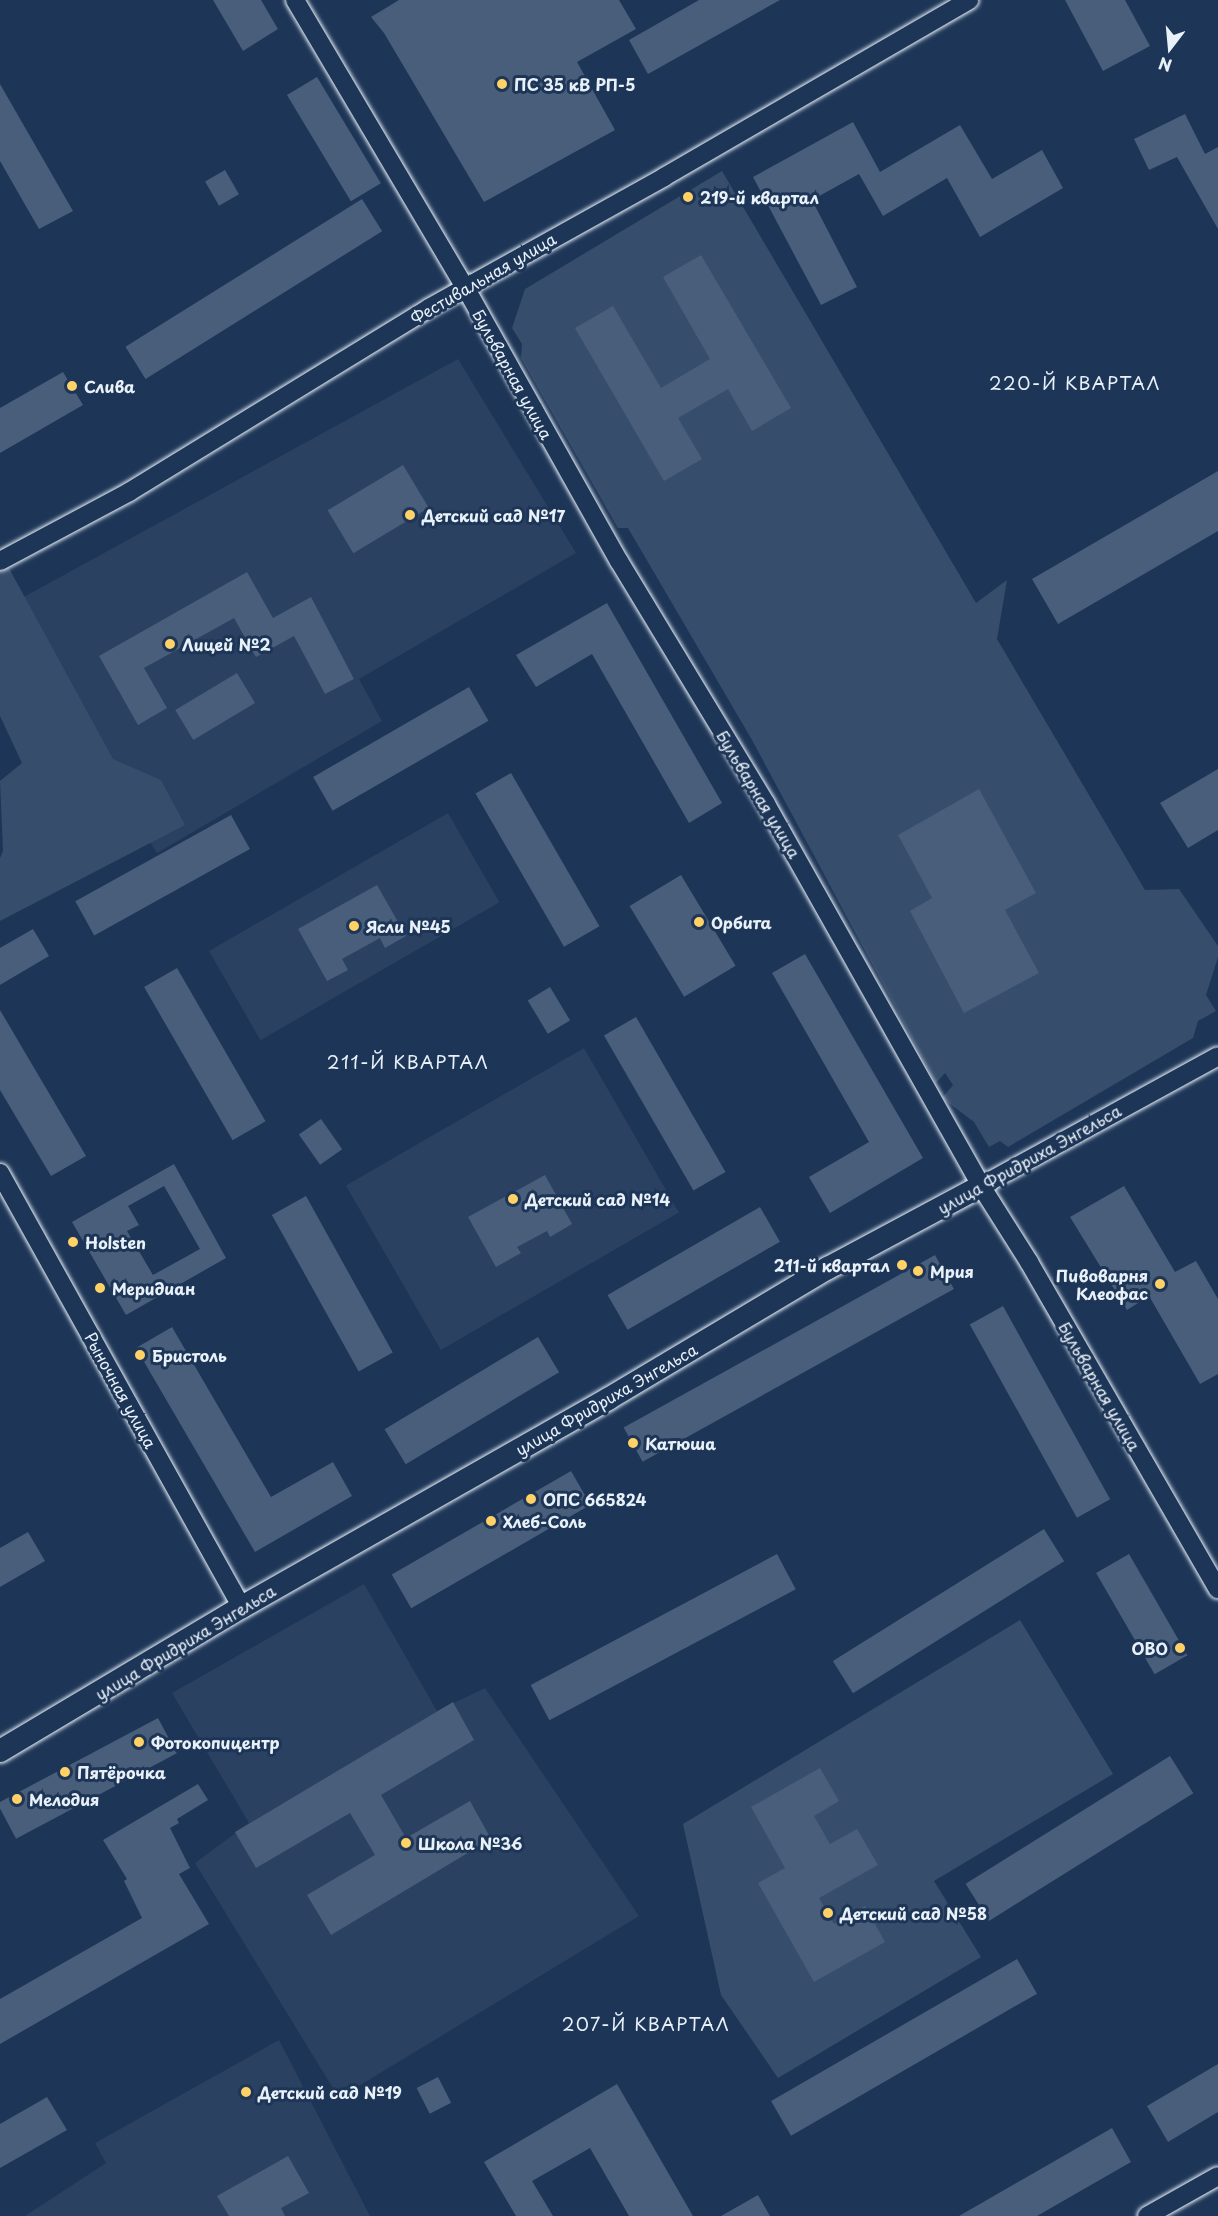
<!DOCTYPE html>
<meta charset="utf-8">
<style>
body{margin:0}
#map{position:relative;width:1218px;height:2216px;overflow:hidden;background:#1d3557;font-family:"Playpen Sans",sans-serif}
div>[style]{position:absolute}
.built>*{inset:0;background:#2a4162;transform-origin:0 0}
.green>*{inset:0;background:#374d6c}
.building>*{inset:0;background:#495e7a;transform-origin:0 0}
.roads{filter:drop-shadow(0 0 2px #e8f1f8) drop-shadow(0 0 2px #e8f1f8)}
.minor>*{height:18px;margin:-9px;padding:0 9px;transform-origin:9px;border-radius:9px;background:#1d3557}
.tertiary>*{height:22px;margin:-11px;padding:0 11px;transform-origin:11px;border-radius:11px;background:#1d3557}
.dots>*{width:16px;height:16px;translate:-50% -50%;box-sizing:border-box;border:3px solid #1d3557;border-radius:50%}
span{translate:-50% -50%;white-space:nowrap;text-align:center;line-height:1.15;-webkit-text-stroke:6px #1d3557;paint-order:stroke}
.poi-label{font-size:16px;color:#e8f1f8;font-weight:700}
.left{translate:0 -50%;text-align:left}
.right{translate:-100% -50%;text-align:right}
.street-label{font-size:16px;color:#e8f1f8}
.neighbourhood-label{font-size:18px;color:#e8f1f8;letter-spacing:1.5px}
.north{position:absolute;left:1140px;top:18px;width:60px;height:60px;-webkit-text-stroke:4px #1d3557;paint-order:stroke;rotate:196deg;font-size:16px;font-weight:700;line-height:24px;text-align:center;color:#e8f1f8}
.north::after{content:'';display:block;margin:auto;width:21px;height:27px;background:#e8f1f8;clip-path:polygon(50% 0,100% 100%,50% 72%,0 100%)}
</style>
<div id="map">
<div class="built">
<i style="clip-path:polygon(458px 359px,576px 553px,359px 679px,382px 721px,157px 853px,0 610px)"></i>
<i style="left:448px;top:813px;width:103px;height:276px;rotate:60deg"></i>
<i style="left:584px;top:1048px;width:190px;height:275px;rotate:60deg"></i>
<i style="clip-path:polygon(364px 1584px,437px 1711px,485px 1688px,639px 1916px,339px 2098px,195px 1863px,249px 1823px,172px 1693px)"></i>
<i style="clip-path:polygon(279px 2040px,370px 2216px,25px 2216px,106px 2163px,95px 2143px)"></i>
</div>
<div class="green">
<i style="clip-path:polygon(722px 171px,976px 603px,1007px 580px,997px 639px,1145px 890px,1179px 889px,1218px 946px,1218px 957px,1206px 995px,1216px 1011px,1198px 1021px,1193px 1038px,1008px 1147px,1000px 1141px,989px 1147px,974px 1122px,942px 1098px,953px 1085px,945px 1073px,936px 1083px,752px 740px,628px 528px,618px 528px,521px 358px,522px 344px,512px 328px,525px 289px)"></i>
<i style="clip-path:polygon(4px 559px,113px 759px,161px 780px,185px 825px,0 921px,0 858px,3px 851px,0 781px,22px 763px,0 716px,0 561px)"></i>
<i style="clip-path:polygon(1020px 1620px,1113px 1774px,934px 1881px,981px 1957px,778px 2078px,721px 1995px,683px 1824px)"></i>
</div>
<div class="building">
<i style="clip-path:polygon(213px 0,261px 0,278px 29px,243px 51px)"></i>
<i style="clip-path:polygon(399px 0,619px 0,636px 29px,577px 62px,615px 130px,484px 202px,384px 33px,371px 17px)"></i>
<i style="clip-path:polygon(699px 0,780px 0,648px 74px,629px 40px)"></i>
<i style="clip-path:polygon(1065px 0,1125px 0,1150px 46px,1103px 71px)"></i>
<i style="left:317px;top:77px;width:124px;height:35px;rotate:59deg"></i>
<i style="clip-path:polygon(0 84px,73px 211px,39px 229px,0 161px)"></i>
<i style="clip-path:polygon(1185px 114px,1205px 154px,1218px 147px,1218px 229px,1177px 157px,1149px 170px,1134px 139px)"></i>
<i style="clip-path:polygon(853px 122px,880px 172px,960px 125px,992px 179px,1042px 150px,1063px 188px,980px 237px,947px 178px,883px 216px,859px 174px,812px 200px,857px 287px,821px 305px,753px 177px)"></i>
<i style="left:225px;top:170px;width:28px;height:23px;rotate:60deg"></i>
<i style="left:362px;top:199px;width:38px;height:279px;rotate:58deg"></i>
<i style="clip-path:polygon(701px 255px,791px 408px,752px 431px,728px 389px,678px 418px,702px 459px,664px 481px,575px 328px,613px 306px,661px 388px,710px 359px,663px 277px)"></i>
<i style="clip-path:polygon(63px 372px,83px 405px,0 453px,0 408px)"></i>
<i style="left:403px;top:465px;width:50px;height:88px;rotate:59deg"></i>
<i style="clip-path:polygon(1218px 471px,1218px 531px,1058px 624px,1032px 579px)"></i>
<i style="clip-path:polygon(247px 572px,273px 618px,311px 597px,354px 679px,325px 694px,294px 636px,256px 657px,234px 618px,144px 668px,167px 708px,138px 725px,99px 656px)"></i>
<i style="clip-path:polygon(607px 603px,722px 803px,689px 823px,592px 654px,536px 687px,516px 655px)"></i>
<i style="left:237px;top:673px;width:35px;height:72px;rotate:59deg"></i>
<i style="left:469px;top:687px;width:39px;height:180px;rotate:60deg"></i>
<i style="clip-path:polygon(1218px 769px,1218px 830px,1188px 848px,1160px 803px)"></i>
<i style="left:511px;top:773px;width:177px;height:41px;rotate:60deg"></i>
<i style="clip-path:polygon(979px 789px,1036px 893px,1005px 910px,1039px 973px,964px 1013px,910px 911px,932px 898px,898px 835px)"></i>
<i style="left:231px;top:815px;width:39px;height:178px;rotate:61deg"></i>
<i style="left:681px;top:875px;width:106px;height:60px;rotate:59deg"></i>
<i style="clip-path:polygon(377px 885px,406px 936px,385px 948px,380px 938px,342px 959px,348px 970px,327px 981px,298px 929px)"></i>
<i style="clip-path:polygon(33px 929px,49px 956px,0 985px,0 948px)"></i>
<i style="clip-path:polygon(805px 954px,923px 1158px,830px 1213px,809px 1177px,869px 1142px,772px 973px)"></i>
<i style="left:177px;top:968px;width:177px;height:38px;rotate:60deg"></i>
<i style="left:550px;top:987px;width:39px;height:26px;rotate:59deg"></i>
<i style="clip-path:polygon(0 1010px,86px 1156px,51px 1176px,0 1090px)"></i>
<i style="left:636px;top:1017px;width:179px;height:37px;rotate:60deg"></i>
<i style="left:321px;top:1119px;width:37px;height:27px;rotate:55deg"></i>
<i style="clip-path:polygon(evenodd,174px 1164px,226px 1258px,126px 1315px,72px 1222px,174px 1164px,164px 1186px,200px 1249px,153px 1275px,127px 1231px,139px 1225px,128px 1206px,164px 1186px)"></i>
<i style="clip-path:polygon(545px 1175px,572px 1224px,550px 1237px,547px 1231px,517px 1247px,521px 1253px,496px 1267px,468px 1217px)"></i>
<i style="clip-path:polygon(1124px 1186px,1175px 1272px,1196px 1261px,1218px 1299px,1218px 1374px,1200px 1384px,1149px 1296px,1127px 1310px,1070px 1217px)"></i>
<i style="left:306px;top:1196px;width:179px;height:39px;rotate:61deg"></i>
<i style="left:760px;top:1207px;width:40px;height:176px;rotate:60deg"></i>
<i style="left:935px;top:1255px;width:39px;height:356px;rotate:61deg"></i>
<i style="left:1003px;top:1306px;width:221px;height:38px;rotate:61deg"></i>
<i style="clip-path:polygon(172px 1327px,271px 1497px,333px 1462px,352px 1496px,255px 1552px,136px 1348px)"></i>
<i style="left:538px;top:1337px;width:41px;height:179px;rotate:59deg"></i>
<i style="left:571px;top:1471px;width:39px;height:207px;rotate:60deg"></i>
<i style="left:1044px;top:1529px;width:38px;height:249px;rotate:58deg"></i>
<i style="clip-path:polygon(28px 1532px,45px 1561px,0 1587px,0 1548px)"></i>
<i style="left:777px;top:1554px;width:40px;height:279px;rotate:62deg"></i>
<i style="left:1129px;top:1554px;width:117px;height:38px;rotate:60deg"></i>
<i style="clip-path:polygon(453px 1702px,474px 1740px,381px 1795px,406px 1838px,470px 1801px,491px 1839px,331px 1935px,307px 1895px,375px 1855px,350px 1813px,256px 1868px,235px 1832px)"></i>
<i style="left:158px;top:1718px;width:40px;height:182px;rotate:62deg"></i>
<i style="left:1170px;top:1756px;width:44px;height:241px;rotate:58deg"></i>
<i style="clip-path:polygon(820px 1768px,839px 1801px,814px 1816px,830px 1844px,857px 1829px,878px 1865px,819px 1898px,834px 1924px,865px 1906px,885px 1942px,814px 1982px,758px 1883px,785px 1868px,751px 1807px)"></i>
<i style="clip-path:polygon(198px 1784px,208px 1800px,177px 1819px,179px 1823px,170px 1828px,190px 1868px,179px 1874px,209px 1924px,0 2044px,0 1999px,142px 1918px,124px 1881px,127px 1879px,103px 1840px)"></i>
<i style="left:1017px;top:1959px;width:40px;height:284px;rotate:60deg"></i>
<i style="clip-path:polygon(1218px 2064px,1218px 2112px,1168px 2142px,1147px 2106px)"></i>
<i style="left:438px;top:2077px;width:29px;height:24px;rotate:63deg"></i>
<i style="clip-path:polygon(617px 2084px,693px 2216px,629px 2216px,590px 2148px,532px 2181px,553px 2216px,516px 2216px,484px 2162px)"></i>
<i style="clip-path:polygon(47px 2097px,67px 2130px,0 2168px,0 2124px)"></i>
<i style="clip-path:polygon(1112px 2128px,1131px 2162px,1037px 2216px,959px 2216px)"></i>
<i style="clip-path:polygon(288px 2156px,309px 2193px,281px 2208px,285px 2216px,229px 2216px,217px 2196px)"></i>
<i style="clip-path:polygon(758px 2195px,770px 2216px,721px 2216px)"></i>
</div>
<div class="roads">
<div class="minor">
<i style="left:295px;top:0;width:334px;rotate:59.4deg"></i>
<i style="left:465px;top:287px;width:314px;rotate:60.7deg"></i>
<i style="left:619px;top:561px;width:284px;rotate:58.8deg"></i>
<i style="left:766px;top:804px;width:438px;rotate:60.6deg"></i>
<i style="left:981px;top:1186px;width:90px;rotate:57.7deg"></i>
<i style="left:1029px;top:1262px;width:378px;rotate:60deg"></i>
<i style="left:0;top:561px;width:146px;rotate:-28.1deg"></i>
<i style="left:129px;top:492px;width:352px;rotate:-31.5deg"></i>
<i style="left:429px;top:308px;width:269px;rotate:-29.1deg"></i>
<i style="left:664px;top:177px;width:353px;rotate:-30.1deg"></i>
<i style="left:0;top:1173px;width:497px;rotate:60.9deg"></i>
<i style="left:981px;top:1186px;width:270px;rotate:-28.7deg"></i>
<i style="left:1147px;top:2216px;width:81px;rotate:-29.4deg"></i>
</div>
<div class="tertiary">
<i style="left:0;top:1751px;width:282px;rotate:-30.8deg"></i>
<i style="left:242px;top:1607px;width:421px;rotate:-29.6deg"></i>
<i style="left:608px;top:1399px;width:256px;rotate:-30.8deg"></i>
<i style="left:828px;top:1268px;width:174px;rotate:-28.2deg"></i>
</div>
</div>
<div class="dots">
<i style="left:502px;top:84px;background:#ffd166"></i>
<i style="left:688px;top:197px;background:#ffd166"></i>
<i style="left:72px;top:386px;background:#ffd166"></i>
<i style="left:410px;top:515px;background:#ffd166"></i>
<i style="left:170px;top:644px;background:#ffd166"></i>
<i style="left:699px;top:922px;background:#ffd166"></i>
<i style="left:354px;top:926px;background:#ffd166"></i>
<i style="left:513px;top:1199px;background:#ffd166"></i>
<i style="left:73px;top:1242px;background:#ffd166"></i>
<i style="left:902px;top:1265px;background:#ffd166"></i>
<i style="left:918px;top:1271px;background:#ffd166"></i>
<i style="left:1160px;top:1284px;background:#ffd166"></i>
<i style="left:100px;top:1288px;background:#ffd166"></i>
<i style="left:140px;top:1355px;background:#ffd166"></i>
<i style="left:633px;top:1443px;background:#ffd166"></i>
<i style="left:531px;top:1499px;background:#ffd166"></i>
<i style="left:491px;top:1521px;background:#ffd166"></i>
<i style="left:1180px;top:1648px;background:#ffd166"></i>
<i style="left:139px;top:1742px;background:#ffd166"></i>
<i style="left:65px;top:1772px;background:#ffd166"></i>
<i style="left:17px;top:1799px;background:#ffd166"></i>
<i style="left:406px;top:1843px;background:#ffd166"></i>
<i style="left:828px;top:1913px;background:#ffd166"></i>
<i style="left:246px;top:2092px;background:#ffd166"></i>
</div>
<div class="poi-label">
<span class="left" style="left:514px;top:84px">ПС 35 кВ РП-5</span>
<span class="left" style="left:700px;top:197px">219-й квартал</span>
<span class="left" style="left:84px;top:386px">Слива</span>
<span class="left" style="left:422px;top:515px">Детский сад №17</span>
<span class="left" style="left:182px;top:644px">Лицей №2</span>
<span class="left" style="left:711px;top:922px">Орбита</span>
<span class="left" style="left:366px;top:926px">Ясли №45</span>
<span class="left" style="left:525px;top:1199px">Детский сад №14</span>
<span class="left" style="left:85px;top:1242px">Holsten</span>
<span class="right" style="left:890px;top:1265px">211-й квартал</span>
<span class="left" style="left:930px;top:1271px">Мрия</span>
<span class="right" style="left:1148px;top:1284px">Пивоварня<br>Клеофас</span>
<span class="left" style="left:112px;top:1288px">Меридиан</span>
<span class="left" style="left:152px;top:1355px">Бристоль</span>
<span class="left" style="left:645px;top:1443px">Катюша</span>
<span class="left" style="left:543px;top:1499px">ОПС 665824</span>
<span class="left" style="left:503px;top:1521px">Хлеб-Соль</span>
<span class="right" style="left:1168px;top:1648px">ОВО</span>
<span class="left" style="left:151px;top:1742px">Фотокопицентр</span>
<span class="left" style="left:77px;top:1772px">Пятёрочка</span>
<span class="left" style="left:29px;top:1799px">Мелодия</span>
<span class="left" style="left:418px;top:1843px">Школа №36</span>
<span class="left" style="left:840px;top:1913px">Детский сад №58</span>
<span class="left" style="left:258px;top:2092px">Детский сад №19</span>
</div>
<div class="street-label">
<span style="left:483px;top:278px;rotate:-30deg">Фестивальная улица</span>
<span style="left:513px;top:374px;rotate:61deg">Бульварная улица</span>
<span style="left:759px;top:794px;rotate:59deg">Бульварная улица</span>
<span style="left:1029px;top:1159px;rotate:-29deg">улица Фридриха Энгельса</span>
<span style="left:1100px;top:1386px;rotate:60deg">Бульварная улица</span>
<span style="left:121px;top:1390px;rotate:61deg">Рыночная улица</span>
<span style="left:606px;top:1399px;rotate:-30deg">улица Фридриха Энгельса</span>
<span style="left:185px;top:1642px;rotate:-31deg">улица Фридриха Энгельса</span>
</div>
<div class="neighbourhood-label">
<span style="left:1075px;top:383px">220-Й КВАРТАЛ</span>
<span style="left:408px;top:1062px">211-Й КВАРТАЛ</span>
<span style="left:646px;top:2024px">207-Й КВАРТАЛ</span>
</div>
<div class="north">N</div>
</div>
